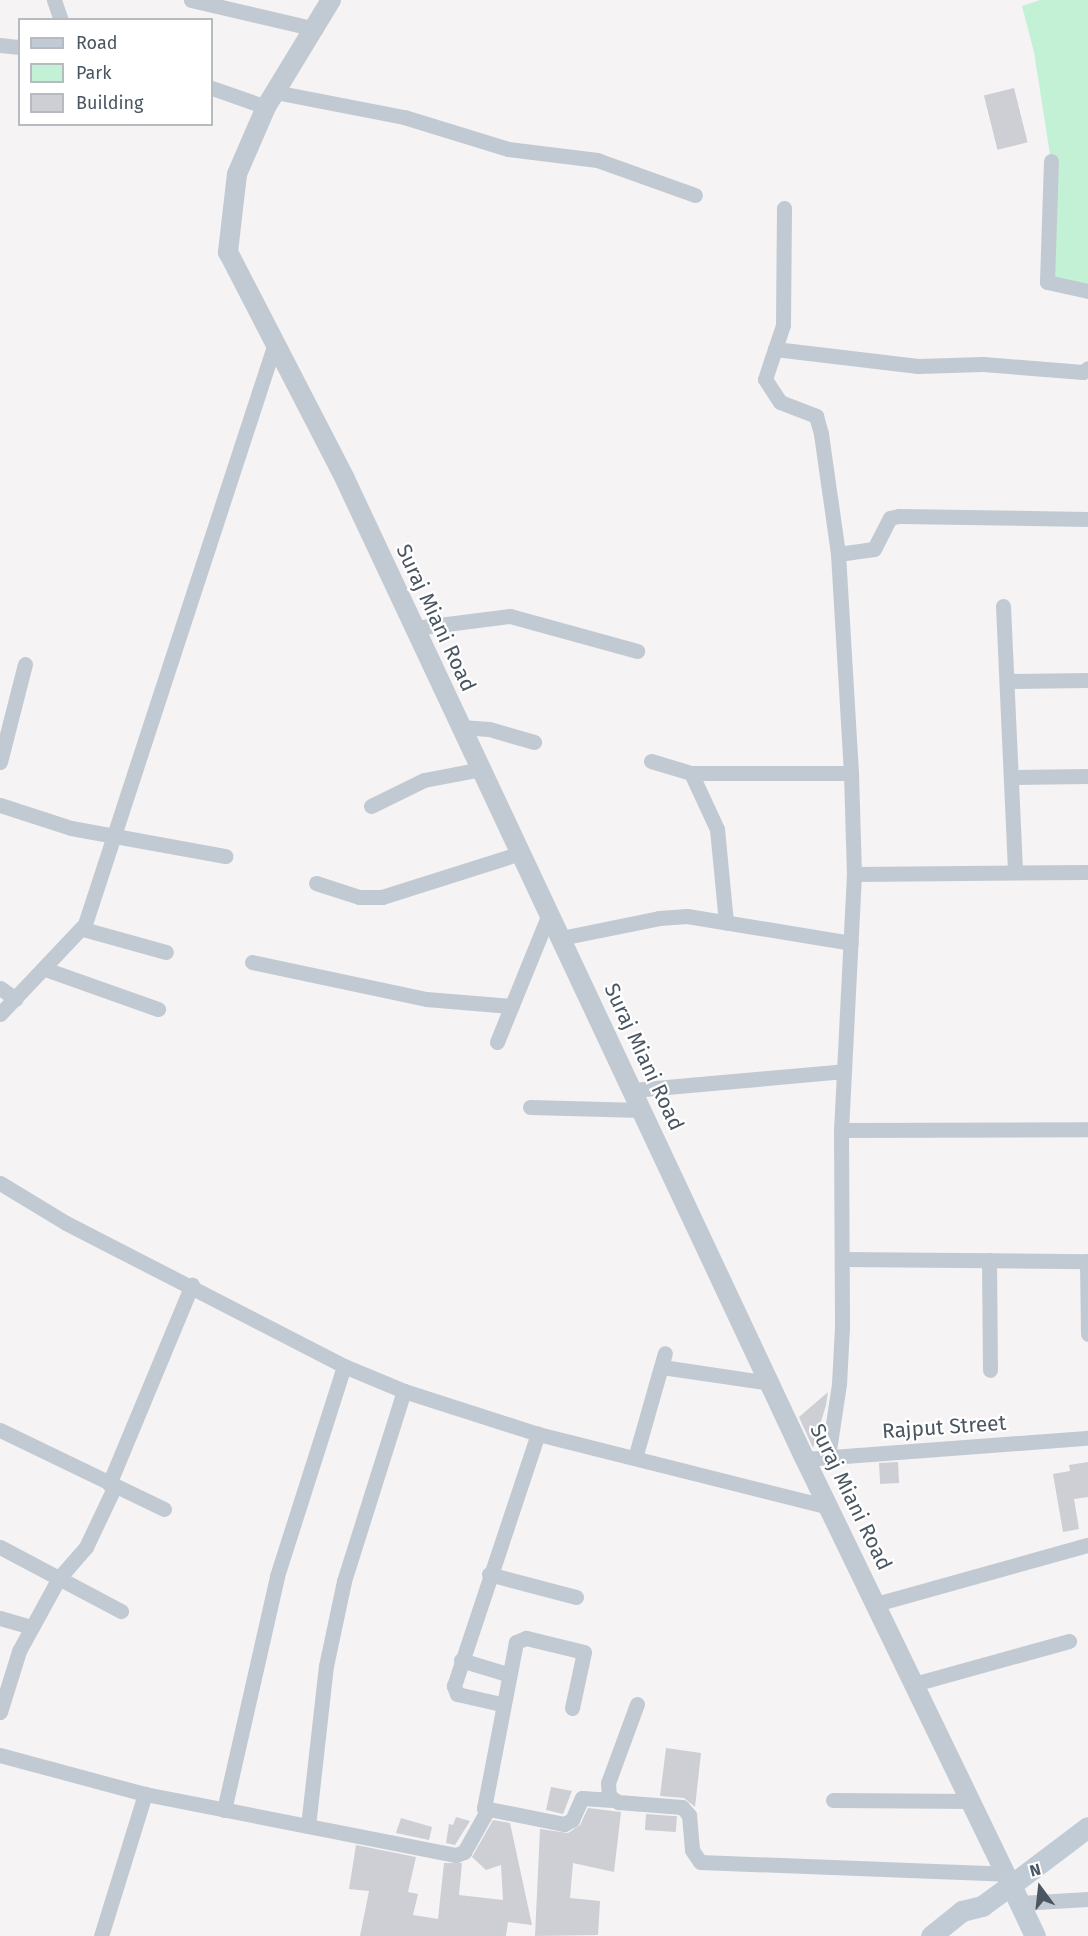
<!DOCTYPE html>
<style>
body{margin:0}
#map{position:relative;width:1088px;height:1936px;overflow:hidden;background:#f5f3f3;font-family:"Fira Sans",sans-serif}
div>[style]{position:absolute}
.green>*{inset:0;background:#c3f1d5}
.building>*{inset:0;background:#cdcfd5;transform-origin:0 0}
.minor>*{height:15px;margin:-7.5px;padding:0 7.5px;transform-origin:7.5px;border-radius:7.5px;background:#c1cad2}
.tertiary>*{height:20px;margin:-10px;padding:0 10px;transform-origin:10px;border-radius:10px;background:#c1cad2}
.secondary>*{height:21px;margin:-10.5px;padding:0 10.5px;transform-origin:10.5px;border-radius:10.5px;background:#c1cbd6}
span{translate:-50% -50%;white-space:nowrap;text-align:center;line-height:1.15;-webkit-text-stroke:4.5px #fff;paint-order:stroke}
.street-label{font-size:21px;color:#4a5661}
.legend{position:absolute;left:18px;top:18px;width:195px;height:108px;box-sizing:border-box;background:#fff;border:2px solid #b7bbc0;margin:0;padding:8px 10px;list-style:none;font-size:18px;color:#4a5661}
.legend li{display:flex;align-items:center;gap:12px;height:30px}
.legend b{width:30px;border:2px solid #b7bbc0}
.north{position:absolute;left:1010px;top:1858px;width:60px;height:60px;-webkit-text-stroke:4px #fff;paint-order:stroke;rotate:345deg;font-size:16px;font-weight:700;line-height:24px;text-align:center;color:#4a5661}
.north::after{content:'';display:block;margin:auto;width:21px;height:27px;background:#4a5661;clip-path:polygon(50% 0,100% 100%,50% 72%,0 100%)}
</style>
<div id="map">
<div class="green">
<i style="clip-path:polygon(1040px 0,1088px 0,1088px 290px,1047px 282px,1051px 161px,1034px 52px,1022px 6px)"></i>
</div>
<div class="building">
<i style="left:1014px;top:88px;width:56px;height:31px;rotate:76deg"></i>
<i style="clip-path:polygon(828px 1392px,826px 1405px,813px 1448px,799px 1417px)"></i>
<i style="left:898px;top:1462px;width:21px;height:19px;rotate:87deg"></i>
<i style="clip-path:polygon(1088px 1462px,1088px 1497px,1074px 1499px,1079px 1529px,1063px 1532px,1053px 1474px,1070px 1471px,1069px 1465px)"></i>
<i style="clip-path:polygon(666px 1748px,701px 1753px,695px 1807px,684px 1798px,660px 1796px)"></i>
<i style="clip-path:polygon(551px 1787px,572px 1791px,563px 1814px,546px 1810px)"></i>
<i style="clip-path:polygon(588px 1808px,621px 1812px,614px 1872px,573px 1863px,570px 1898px,600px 1901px,598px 1935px,535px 1936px,540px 1829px,568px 1833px,580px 1825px)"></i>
<i style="left:646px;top:1814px;width:31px;height:16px;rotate:4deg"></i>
<i style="clip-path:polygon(456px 1817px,470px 1821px,455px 1845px,446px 1843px,449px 1824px,453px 1825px)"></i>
<i style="clip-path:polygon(401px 1818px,432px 1827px,429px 1840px,396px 1833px)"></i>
<i style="clip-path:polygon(493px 1820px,510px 1823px,532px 1925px,508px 1922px,506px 1936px,360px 1936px,369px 1891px,349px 1889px,356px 1845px,416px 1857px,408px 1892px,418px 1894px,413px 1915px,438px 1919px,444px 1863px,462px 1863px,459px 1895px,503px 1900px,501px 1865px,486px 1870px,472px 1857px)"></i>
</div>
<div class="minor">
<i style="left:54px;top:0;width:21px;rotate:71deg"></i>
<i style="left:191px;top:0;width:128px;rotate:13.1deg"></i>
<i style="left:0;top:45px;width:20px;rotate:6deg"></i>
<i style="left:212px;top:88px;width:57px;rotate:19.4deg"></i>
<i style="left:275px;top:92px;width:131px;rotate:11deg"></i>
<i style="left:404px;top:117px;width:109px;rotate:17.1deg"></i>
<i style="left:508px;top:149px;width:90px;rotate:7deg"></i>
<i style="left:597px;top:160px;width:104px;rotate:19.7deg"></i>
<i style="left:1051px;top:161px;width:121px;rotate:91.9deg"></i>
<i style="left:1047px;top:282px;width:42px;rotate:12.4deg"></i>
<i style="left:784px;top:208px;width:117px;rotate:90.5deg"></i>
<i style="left:783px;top:325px;width:57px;rotate:108.4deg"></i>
<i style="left:765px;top:379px;width:27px;rotate:57deg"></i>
<i style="left:780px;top:402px;width:39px;rotate:21deg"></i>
<i style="left:816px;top:416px;width:19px;rotate:74deg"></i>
<i style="left:821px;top:434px;width:121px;rotate:81.9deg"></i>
<i style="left:838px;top:554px;width:219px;rotate:86.6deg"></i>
<i style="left:851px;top:773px;width:101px;rotate:88.3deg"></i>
<i style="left:854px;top:874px;width:256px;rotate:92.9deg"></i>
<i style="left:841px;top:1130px;width:197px;rotate:89.7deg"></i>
<i style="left:842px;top:1327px;width:57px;rotate:93deg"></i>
<i style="left:839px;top:1384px;width:74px;rotate:98.6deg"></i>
<i style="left:775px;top:349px;width:144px;rotate:6.8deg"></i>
<i style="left:918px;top:366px;width:65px;rotate:-1.8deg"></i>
<i style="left:983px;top:364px;width:100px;rotate:4.6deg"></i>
<i style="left:1083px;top:372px;width:6px;rotate:-39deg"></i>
<i style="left:838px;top:554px;width:36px;rotate:-8deg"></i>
<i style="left:874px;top:549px;width:35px;rotate:-63deg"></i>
<i style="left:890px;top:518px;width:9px;rotate:-13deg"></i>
<i style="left:899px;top:516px;width:189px;rotate:0.9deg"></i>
<i style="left:1003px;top:606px;width:266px;rotate:87.4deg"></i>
<i style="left:415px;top:628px;width:96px;rotate:-7.2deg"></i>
<i style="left:510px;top:616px;width:132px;rotate:15.4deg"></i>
<i style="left:1007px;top:681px;width:81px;rotate:-0.7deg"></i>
<i style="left:461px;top:727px;width:28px;rotate:4deg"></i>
<i style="left:489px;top:729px;width:47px;rotate:16.1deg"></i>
<i style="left:651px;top:761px;width:42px;rotate:16.7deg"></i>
<i style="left:691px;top:773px;width:160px"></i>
<i style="left:0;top:762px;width:101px;rotate:-75.7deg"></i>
<i style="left:691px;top:773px;width:62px;rotate:65.1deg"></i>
<i style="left:717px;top:829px;width:94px;rotate:84.5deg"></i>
<i style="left:1011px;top:777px;width:77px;rotate:-0.7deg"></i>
<i style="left:0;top:805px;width:75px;rotate:17.9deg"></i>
<i style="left:71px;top:828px;width:157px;rotate:10.3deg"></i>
<i style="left:371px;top:806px;width:59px;rotate:-26.1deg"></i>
<i style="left:424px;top:780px;width:58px;rotate:-10.9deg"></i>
<i style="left:854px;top:874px;width:234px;rotate:-0.5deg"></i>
<i style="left:316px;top:883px;width:45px;rotate:18deg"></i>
<i style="left:359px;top:897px;width:23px"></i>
<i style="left:382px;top:897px;width:146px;rotate:-17.6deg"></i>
<i style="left:83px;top:929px;width:86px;rotate:15.5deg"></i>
<i style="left:561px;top:938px;width:100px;rotate:-11.5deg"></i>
<i style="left:659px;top:918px;width:28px;rotate:-4deg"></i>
<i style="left:687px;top:916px;width:166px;rotate:9.3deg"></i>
<i style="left:252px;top:962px;width:178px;rotate:12deg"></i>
<i style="left:426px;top:999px;width:86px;rotate:4.7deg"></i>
<i style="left:45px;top:969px;width:120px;rotate:19.5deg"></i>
<i style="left:0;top:988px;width:19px;rotate:35deg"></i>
<i style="left:0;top:1014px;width:124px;rotate:-46.6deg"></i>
<i style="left:85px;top:924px;width:611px;rotate:-71.89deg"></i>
<i style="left:497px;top:1042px;width:138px;rotate:-67.9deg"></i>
<i style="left:633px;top:1090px;width:212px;rotate:-5.1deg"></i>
<i style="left:530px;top:1107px;width:112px;rotate:1.5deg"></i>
<i style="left:841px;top:1130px;width:247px;rotate:-0.2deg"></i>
<i style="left:0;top:1183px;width:77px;rotate:31.2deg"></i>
<i style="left:66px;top:1223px;width:313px;rotate:27.2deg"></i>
<i style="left:344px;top:1366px;width:65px;rotate:22.6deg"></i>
<i style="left:404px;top:1391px;width:141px;rotate:17.8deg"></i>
<i style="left:538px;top:1434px;width:299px;rotate:14.1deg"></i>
<i style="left:842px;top:1259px;width:246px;rotate:0.5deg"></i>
<i style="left:989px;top:1260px;width:110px;rotate:89.5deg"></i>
<i style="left:1087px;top:1261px;width:73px;rotate:89.2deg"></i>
<i style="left:662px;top:1367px;width:109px;rotate:8.4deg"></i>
<i style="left:0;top:1430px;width:182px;rotate:25.7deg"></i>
<i style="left:635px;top:1458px;width:109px;rotate:-74.1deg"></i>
<i style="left:805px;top:1459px;width:282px;rotate:-4.3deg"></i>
<i style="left:109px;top:1484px;width:216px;rotate:-67.4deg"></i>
<i style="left:0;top:1547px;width:137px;rotate:27.9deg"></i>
<i style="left:489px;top:1574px;width:90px;rotate:14.8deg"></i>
<i style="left:876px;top:1604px;width:220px;rotate:-15.6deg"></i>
<i style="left:0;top:1618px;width:33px;rotate:16deg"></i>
<i style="left:461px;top:1660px;width:48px;rotate:16.9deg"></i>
<i style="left:914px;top:1684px;width:161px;rotate:-15.5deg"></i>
<i style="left:501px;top:1704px;width:45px;rotate:-167.2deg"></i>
<i style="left:457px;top:1694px;width:9px;rotate:-111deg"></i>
<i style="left:454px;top:1686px;width:266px;rotate:-71.6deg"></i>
<i style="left:637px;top:1704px;width:84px;rotate:110.2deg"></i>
<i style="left:608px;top:1783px;width:13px;rotate:86deg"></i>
<i style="left:609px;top:1796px;width:11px;rotate:34deg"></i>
<i style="left:618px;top:1802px;width:64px;rotate:4.5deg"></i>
<i style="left:682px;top:1807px;width:11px;rotate:49deg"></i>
<i style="left:689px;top:1815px;width:35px;rotate:85deg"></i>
<i style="left:692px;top:1850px;width:14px;rotate:56deg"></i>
<i style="left:700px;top:1862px;width:306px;rotate:2.2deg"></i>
<i style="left:572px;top:1708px;width:57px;rotate:-77.9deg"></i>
<i style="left:584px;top:1652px;width:60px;rotate:-166.4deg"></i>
<i style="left:526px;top:1638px;width:11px;rotate:158deg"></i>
<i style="left:516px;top:1642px;width:169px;rotate:100.9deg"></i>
<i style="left:484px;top:1808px;width:82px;rotate:11.3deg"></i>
<i style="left:564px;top:1824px;width:9px;rotate:-27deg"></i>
<i style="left:572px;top:1820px;width:24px;rotate:-66deg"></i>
<i style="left:582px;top:1798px;width:30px;rotate:4deg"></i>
<i style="left:0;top:1712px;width:64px;rotate:-72.7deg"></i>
<i style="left:19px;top:1651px;width:83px;rotate:-61.3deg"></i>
<i style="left:59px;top:1578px;width:41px;rotate:-48.9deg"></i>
<i style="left:86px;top:1547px;width:68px;rotate:-64.6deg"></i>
<i style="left:0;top:1755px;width:150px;rotate:15.1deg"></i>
<i style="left:145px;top:1794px;width:317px;rotate:11.1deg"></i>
<i style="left:456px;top:1855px;width:9px;rotate:-21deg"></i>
<i style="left:464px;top:1852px;width:47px;rotate:-60.7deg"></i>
<i style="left:833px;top:1800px;width:138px;rotate:0.4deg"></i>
<i style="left:224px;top:1810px;width:240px;rotate:-77.2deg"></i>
<i style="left:277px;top:1576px;width:220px;rotate:-72.3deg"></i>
<i style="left:308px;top:1826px;width:161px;rotate:-83.6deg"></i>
<i style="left:326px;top:1666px;width:87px;rotate:-78deg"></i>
<i style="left:344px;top:1581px;width:199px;rotate:-72.5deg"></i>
<i style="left:1020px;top:1903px;width:68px;rotate:-3.4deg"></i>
<i style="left:101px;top:1936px;width:149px;rotate:-72.8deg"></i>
</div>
<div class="tertiary">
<i style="left:331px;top:0;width:125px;rotate:121.3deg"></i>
<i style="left:266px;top:107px;width:73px;rotate:113.4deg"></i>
<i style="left:237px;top:174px;width:79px;rotate:96.6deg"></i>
<i style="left:228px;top:252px;width:255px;rotate:62.7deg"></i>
<i style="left:345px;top:479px;width:1083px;rotate:64.86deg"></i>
<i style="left:805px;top:1459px;width:473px;rotate:64.2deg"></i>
</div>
<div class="secondary">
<i style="left:1011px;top:1885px;width:56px;rotate:64.8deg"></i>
<i style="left:931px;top:1936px;width:40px;rotate:-39deg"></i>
<i style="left:962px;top:1911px;width:21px;rotate:-14deg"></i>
<i style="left:982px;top:1906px;width:36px;rotate:-36deg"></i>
<i style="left:1011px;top:1885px;width:96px;rotate:-37deg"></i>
</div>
<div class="street-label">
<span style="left:436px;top:618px;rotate:65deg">Suraj Miani Road</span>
<span style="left:644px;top:1057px;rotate:65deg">Suraj Miani Road</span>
<span style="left:944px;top:1427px;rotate:-4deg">Rajput Street</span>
<span style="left:851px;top:1497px;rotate:64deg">Suraj Miani Road</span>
</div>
<ul class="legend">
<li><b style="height:8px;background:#c1cbd6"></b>Road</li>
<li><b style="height:16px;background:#c3f1d5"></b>Park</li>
<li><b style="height:16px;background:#cdcfd5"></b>Building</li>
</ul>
<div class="north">N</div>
</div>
